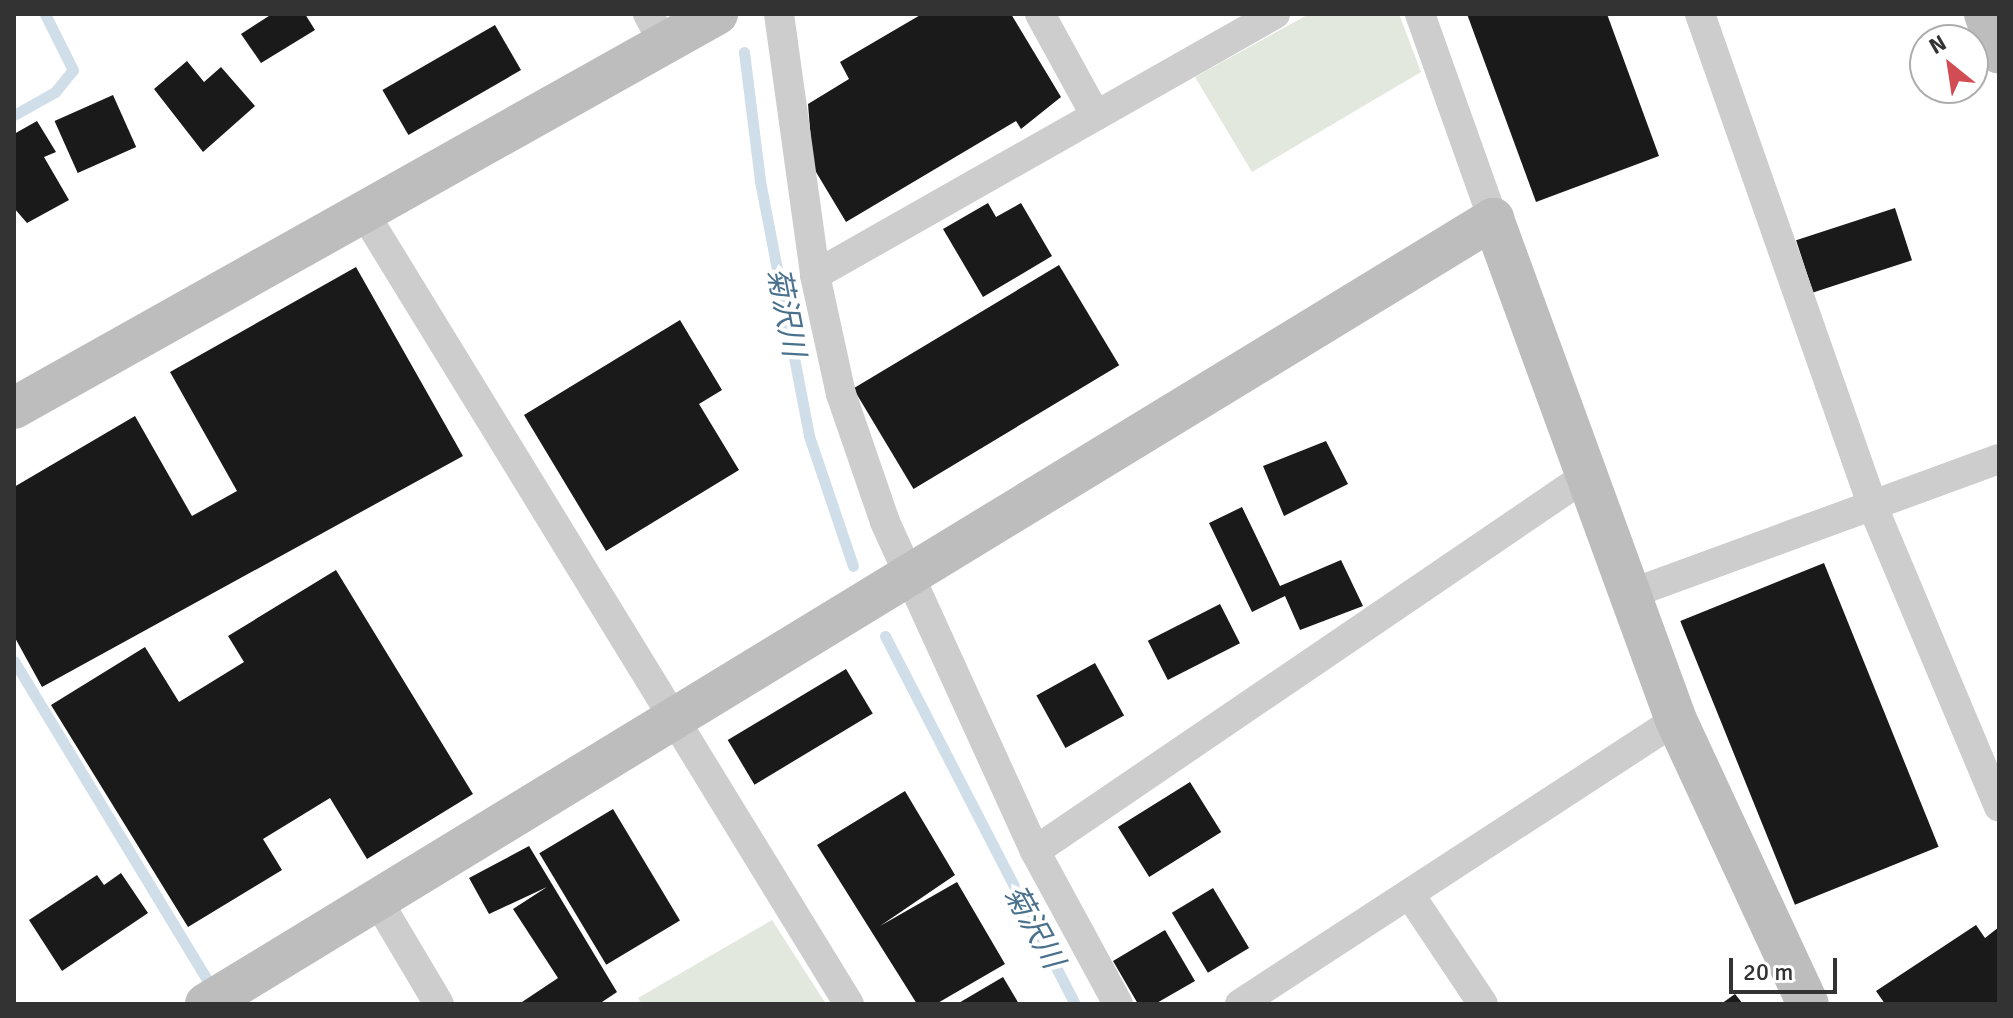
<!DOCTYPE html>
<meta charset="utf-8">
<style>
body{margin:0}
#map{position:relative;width:2013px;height:1018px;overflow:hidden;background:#fff;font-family:Signika,"Noto Sans JP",sans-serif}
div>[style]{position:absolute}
.green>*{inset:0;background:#e2e8dd}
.stream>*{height:11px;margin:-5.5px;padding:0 5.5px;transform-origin:5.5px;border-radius:5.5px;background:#cfdee8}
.building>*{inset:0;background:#1a1a1a;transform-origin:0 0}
.street>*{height:30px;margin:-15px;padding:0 15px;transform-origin:15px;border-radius:15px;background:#cdcdcd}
.secondary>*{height:42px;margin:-21px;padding:0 21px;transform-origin:21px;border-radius:21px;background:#bdbdbd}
span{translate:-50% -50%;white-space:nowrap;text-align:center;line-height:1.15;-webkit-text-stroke:8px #fff;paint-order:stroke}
.water-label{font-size:30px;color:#49718d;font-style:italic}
.frame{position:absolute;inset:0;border:16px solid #333;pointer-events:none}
.north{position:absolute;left:1909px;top:24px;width:80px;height:80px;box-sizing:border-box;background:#fff;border:2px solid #adadad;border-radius:50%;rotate:330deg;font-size:22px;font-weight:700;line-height:32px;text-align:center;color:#333}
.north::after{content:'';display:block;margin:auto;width:28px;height:36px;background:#d24c54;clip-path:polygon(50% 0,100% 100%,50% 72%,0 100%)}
.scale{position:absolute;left:1729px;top:958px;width:108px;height:36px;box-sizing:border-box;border:4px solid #333;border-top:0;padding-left:10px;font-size:24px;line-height:28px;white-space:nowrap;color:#333;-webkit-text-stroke:6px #fff;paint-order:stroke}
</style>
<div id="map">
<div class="green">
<i style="clip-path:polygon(1309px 14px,1399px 14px,1421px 72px,1252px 172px,1195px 77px)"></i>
<i style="clip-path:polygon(772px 920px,826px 1004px,642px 1004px,638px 998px)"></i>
</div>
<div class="stream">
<i style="left:744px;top:52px;width:130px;rotate:82.9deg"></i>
<i style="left:760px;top:181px;width:260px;rotate:79.1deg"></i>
<i style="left:809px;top:436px;width:137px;rotate:71.3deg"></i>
<i style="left:14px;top:115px;width:47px;rotate:-29.3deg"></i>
<i style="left:55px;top:92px;width:28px;rotate:-51deg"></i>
<i style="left:73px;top:70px;width:63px;rotate:-116.6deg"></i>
<i style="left:885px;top:636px;width:414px;rotate:62.7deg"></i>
<i style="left:14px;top:661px;width:384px;rotate:58.8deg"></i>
</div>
<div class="building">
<i style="clip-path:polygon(272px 14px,305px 14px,315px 30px,261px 63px,241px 34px)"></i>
<i style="clip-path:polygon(922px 14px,1011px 14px,1061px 97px,1021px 129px,1016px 121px,846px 222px,813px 167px,808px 104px,849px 79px,840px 62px)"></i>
<i style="clip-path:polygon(1467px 14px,1607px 14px,1659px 156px,1536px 202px)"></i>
<i style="left:495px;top:25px;width:52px;height:130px;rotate:60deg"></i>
<i style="clip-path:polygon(187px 61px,204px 82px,221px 67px,255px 106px,203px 152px,154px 89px)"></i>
<i style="left:113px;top:95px;width:57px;height:64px;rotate:66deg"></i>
<i style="clip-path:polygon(37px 121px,56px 152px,44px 157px,69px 200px,27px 223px,14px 208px,14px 134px)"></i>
<i style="clip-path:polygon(988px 203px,996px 217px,1021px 203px,1052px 256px,983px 297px,943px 229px)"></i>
<i style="left:1895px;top:208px;width:55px;height:104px;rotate:72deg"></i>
<i style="left:1059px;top:265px;width:117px;height:240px;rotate:59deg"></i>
<i style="clip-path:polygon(356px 267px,463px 456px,42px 687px,14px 636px,14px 487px,135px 416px,192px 516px,237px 491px,170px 372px)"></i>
<i style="clip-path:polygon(680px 320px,722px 390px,699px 404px,739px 470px,606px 551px,524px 415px)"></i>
<i style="clip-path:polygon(1326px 441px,1348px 484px,1284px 516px,1263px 466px)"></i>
<i style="clip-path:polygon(1242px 507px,1280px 586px,1341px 560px,1363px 606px,1300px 630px,1285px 596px,1252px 612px,1209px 523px)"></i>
<i style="left:1824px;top:563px;width:306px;height:155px;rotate:68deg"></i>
<i style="clip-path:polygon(336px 570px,473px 794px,367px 859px,330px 798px,263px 839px,282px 870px,188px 927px,51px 705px,145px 647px,179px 702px,244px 662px,228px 636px)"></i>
<i style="left:1220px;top:604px;width:44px;height:81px;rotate:63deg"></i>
<i style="left:1095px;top:663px;width:60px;height:67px;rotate:61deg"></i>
<i style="left:846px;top:669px;width:52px;height:138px;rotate:59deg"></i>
<i style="left:1190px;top:782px;width:59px;height:85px;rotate:58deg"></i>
<i style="clip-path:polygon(905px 791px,955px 875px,880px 926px,957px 882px,1005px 964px,936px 1004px,917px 1004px,817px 845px)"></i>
<i style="left:613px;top:809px;width:130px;height:86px;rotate:59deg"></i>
<i style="clip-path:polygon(529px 846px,617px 992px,599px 1004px,519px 1004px,558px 978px,513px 909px,547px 887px,489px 914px,469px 878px)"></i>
<i style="clip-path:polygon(121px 873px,148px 913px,62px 971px,29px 920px,97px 875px,104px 885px)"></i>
<i style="left:1213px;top:888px;width:70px;height:48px;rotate:59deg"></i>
<i style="clip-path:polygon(1976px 925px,1985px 938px,1999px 927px,1999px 1004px,1885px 1004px,1876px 991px)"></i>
<i style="clip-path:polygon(1165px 930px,1195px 981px,1155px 1004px,1138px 1004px,1113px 961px)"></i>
<i style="clip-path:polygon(1003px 977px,1019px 1004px,957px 1004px)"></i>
<i style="clip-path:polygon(1735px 994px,1743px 1004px,1721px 1004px)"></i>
</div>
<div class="street">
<i style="left:648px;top:14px;width:34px;rotate:62deg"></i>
<i style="left:779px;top:14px;width:263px;rotate:82.1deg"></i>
<i style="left:815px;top:275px;width:122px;rotate:77.7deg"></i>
<i style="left:841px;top:394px;width:135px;rotate:71deg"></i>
<i style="left:885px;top:522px;width:362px;rotate:65.5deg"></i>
<i style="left:1035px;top:851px;width:174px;rotate:61.5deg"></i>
<i style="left:1040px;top:14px;width:116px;rotate:61.2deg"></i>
<i style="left:1420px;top:14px;width:218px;rotate:70.4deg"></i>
<i style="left:1700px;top:14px;width:522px;rotate:70.66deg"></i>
<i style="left:1873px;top:507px;width:325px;rotate:67.2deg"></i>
<i style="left:364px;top:213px;width:928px;rotate:58.49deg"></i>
<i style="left:815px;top:275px;width:529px;rotate:-29.57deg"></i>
<i style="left:1630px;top:594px;width:393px;rotate:-20.1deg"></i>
<i style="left:1035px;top:851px;width:670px;rotate:-34.24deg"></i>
<i style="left:1410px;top:895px;width:131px;rotate:56.2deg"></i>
<i style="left:376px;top:898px;width:123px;rotate:59.3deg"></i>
<i style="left:1240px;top:1004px;width:520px;rotate:-33.08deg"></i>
</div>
<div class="secondary">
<i style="left:1985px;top:14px;width:41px;rotate:70.3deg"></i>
<i style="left:14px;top:408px;width:806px;rotate:-29.27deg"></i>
<i style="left:206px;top:1004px;width:1508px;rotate:-31.38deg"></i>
<i style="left:1493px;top:219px;width:533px;rotate:69.93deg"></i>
<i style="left:1676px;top:720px;width:313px;rotate:65.1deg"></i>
</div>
<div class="water-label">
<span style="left:785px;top:312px;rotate:79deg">菊沢川</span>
<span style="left:1033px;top:927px;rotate:61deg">菊沢川</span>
</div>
<div class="frame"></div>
<div class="north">N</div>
<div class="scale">20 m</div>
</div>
